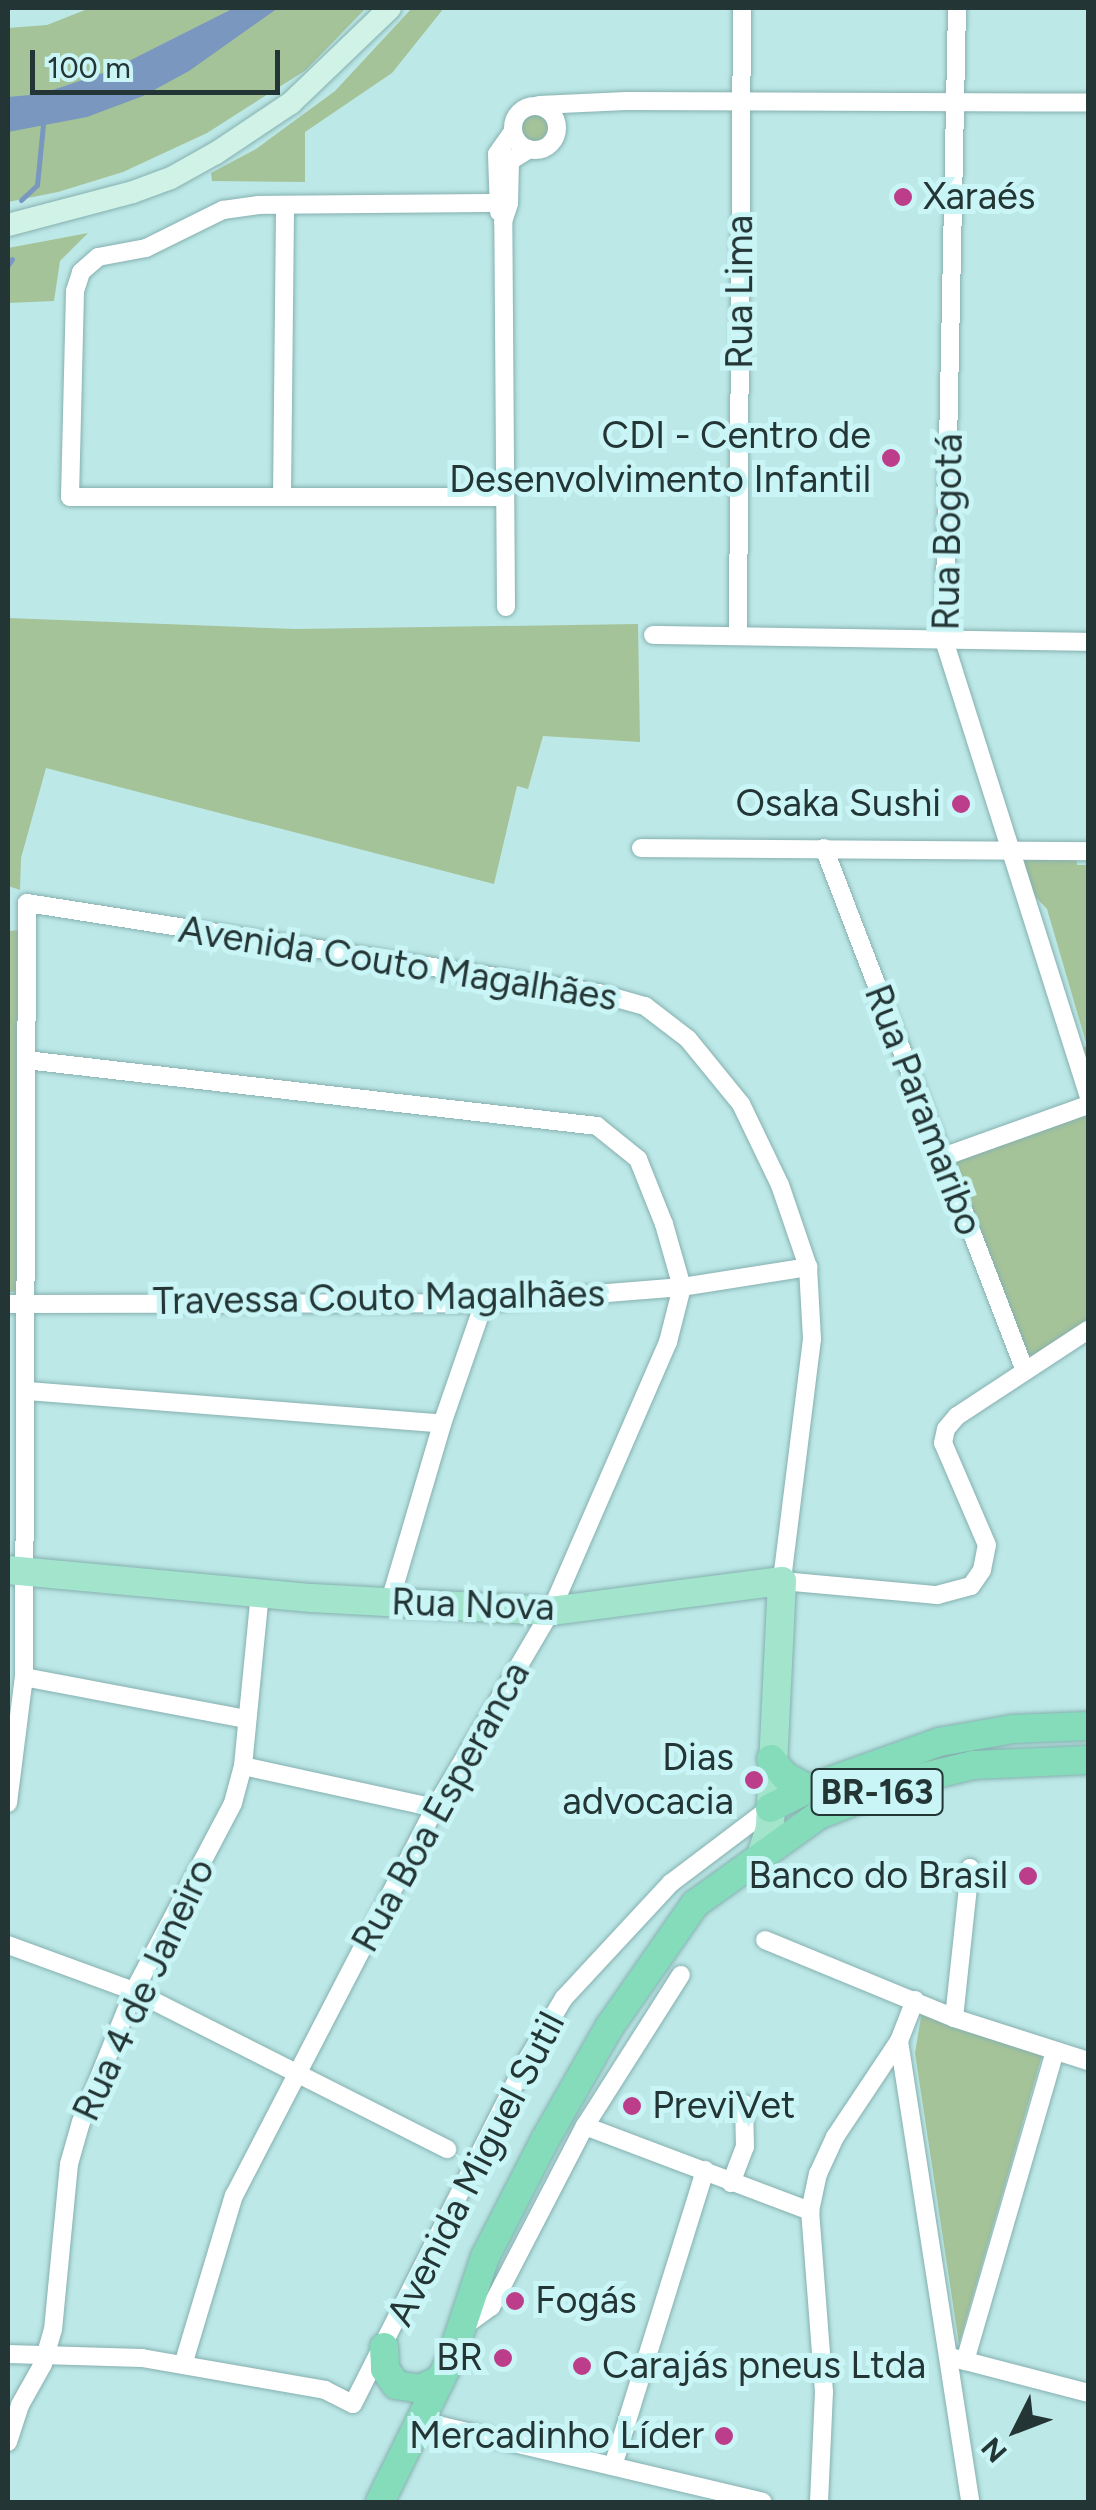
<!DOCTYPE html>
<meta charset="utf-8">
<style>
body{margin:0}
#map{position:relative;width:1096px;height:2510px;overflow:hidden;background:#bde8e8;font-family:Figtree,sans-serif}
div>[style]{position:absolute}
.green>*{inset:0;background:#a5c399}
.round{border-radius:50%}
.water>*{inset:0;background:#7a97c0}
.stream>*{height:5px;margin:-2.5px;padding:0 2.5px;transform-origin:2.5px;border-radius:2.5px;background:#7a97c0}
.roads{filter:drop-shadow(0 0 2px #86b0b0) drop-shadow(0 0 2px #86b0b0)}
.minor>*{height:18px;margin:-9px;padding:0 9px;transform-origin:9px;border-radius:9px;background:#fff}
.minor>.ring{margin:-9px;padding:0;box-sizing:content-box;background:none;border:18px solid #fff;border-radius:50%}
.secondary>*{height:22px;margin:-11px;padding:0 11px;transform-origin:11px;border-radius:11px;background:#d1f2e6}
.primary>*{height:28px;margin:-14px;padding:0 14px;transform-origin:14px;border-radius:14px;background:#a3e5cc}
.trunk>*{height:28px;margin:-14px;padding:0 14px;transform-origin:14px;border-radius:14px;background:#84dcbb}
.dots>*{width:28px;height:28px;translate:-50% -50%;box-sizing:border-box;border:5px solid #caf5f6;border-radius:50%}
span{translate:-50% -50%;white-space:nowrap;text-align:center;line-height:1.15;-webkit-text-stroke:10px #caf5f6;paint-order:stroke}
.shield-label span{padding:2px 8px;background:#caf5f6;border:2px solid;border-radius:8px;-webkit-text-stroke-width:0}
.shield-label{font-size:35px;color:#243535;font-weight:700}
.poi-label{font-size:38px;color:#243535}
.left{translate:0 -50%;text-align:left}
.right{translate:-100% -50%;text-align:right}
.street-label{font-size:38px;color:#243535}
.frame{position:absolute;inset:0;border:10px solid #243535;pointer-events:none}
.north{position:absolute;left:966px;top:2380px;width:100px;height:100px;-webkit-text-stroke:8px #caf5f6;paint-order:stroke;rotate:228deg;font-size:28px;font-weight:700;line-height:40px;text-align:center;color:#243535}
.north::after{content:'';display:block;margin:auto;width:35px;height:45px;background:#243535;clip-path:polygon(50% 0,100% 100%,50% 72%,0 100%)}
.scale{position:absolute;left:30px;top:50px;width:250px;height:45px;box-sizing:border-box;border:5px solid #243535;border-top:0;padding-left:12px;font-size:30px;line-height:35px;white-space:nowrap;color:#243535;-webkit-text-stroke:8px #caf5f6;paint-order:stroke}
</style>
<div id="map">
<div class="green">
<i style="clip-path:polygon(90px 8px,366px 8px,306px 70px,207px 133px,123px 172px,58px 192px,8px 202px,8px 28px,47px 25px)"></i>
<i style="clip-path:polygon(412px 8px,444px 8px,392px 73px,305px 132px,305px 182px,212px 181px,211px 173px,256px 149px,335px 91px)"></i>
<i class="round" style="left:517px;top:110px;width:36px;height:36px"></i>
<i style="clip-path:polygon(88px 233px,60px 261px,54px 301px,8px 303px,8px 248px)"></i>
<i style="clip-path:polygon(8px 618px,295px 629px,638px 624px,640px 742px,543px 736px,528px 789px,517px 786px,494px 884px,46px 768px,21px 858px,20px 890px,8px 886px)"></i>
<i style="clip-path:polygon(1076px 854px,1077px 865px,1088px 865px,1088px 1086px,1077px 1050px,1087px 1046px,1047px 909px,1026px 887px,1021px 862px,1026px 856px)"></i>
<i style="clip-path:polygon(20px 930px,22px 1291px,8px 1292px,8px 931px)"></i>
<i style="clip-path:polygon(1083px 1114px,1088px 1120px,1088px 1327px,1027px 1361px,952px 1167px,954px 1158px)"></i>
<i style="clip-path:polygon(922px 2011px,1043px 2052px,959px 2344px,915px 2053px)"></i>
</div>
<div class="water">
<i style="clip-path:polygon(234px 8px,278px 8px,189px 71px,143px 96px,87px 117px,8px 132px,8px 97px,41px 94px,109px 71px)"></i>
</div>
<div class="stream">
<i style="left:21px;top:200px;width:22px;rotate:-43deg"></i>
<i style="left:37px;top:185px;width:60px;rotate:-84.3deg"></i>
<i style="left:8px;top:265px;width:7px;rotate:-56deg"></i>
</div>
<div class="roads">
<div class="minor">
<i style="left:957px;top:8px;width:632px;rotate:91.18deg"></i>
<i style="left:944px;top:640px;width:477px;rotate:72.4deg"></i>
<i style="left:539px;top:105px;width:87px;rotate:-2.6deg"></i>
<i style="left:626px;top:101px;width:462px;rotate:0.2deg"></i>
<i class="ring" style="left:513px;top:106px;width:26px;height:26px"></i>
<i style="left:499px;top:212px;width:58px;rotate:-92deg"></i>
<i style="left:497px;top:154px;width:28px;rotate:-55deg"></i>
<i style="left:282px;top:497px;width:291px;rotate:-89.4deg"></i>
<i style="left:503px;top:497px;width:433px;rotate:180deg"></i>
<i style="left:70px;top:497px;width:206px;rotate:-88.6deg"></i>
<i style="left:75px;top:291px;width:20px;rotate:-72deg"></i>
<i style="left:81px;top:272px;width:23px;rotate:-41deg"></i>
<i style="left:98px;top:257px;width:49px;rotate:-10.6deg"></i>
<i style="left:146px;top:248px;width:86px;rotate:-26.3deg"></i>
<i style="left:223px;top:210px;width:36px;rotate:-8deg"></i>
<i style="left:259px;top:205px;width:250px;rotate:-0.5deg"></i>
<i style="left:506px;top:607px;width:385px;rotate:-90.4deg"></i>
<i style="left:503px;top:222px;width:20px;rotate:-72deg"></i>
<i style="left:509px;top:203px;width:42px;rotate:-88.6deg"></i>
<i style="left:510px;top:161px;width:22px;rotate:-32deg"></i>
<i style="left:653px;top:635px;width:435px;rotate:0.9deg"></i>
<i style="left:738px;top:636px;width:628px;rotate:-89.64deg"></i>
<i style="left:641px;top:848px;width:447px;rotate:0.4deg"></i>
<i style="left:824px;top:848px;width:560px;rotate:68.98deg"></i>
<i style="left:26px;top:1060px;width:575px;rotate:6.59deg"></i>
<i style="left:597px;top:1126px;width:53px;rotate:38.8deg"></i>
<i style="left:638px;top:1159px;width:70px;rotate:68.2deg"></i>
<i style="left:664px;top:1224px;width:66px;rotate:74.1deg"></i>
<i style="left:682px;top:1287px;width:57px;rotate:104.3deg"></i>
<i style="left:668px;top:1342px;width:293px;rotate:113.5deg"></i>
<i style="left:551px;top:1611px;width:229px;rotate:120.5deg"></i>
<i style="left:435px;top:1808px;width:436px;rotate:117.4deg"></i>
<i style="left:234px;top:2195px;width:177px;rotate:106.7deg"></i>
<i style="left:940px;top:1158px;width:157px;rotate:-19.7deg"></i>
<i style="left:8px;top:1304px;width:476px;rotate:-0.1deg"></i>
<i style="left:484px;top:1303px;width:199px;rotate:-4.6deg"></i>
<i style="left:682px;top:1287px;width:128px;rotate:-9deg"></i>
<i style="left:27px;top:1391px;width:416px;rotate:4.5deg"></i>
<i style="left:390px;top:1601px;width:184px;rotate:-73.6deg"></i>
<i style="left:442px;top:1424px;width:128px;rotate:-70.9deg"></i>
<i style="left:24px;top:1677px;width:227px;rotate:10.7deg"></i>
<i style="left:243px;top:1766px;width:197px;rotate:12.3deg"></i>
<i style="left:8px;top:1803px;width:127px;rotate:-82.8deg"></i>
<i style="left:24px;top:1677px;width:774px;rotate:-89.78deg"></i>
<i style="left:27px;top:903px;width:578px;rotate:8.96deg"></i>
<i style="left:598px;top:993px;width:49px;rotate:15.5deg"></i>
<i style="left:645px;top:1006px;width:54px;rotate:37.5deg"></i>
<i style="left:688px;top:1039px;width:84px;rotate:50.8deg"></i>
<i style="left:741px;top:1104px;width:90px;rotate:64.3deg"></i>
<i style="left:780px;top:1185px;width:87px;rotate:71.1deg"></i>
<i style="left:808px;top:1267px;width:72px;rotate:86.8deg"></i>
<i style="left:812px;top:1339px;width:244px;rotate:97.1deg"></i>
<i style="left:782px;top:1581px;width:156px;rotate:5.2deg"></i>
<i style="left:937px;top:1595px;width:35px;rotate:-15deg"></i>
<i style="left:971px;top:1586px;width:19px;rotate:-55deg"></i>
<i style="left:982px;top:1570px;width:25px;rotate:-79deg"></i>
<i style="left:987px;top:1545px;width:111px;rotate:-113.3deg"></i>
<i style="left:943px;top:1443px;width:14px;rotate:-78deg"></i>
<i style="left:946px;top:1429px;width:17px;rotate:-50deg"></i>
<i style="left:957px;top:1416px;width:157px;rotate:-33.3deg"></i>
<i style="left:765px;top:1940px;width:204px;rotate:22.4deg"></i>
<i style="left:954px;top:2018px;width:141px;rotate:17.8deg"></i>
<i style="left:8px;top:1945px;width:134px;rotate:20.1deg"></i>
<i style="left:134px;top:1991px;width:351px;rotate:26.8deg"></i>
<i style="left:915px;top:2000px;width:44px;rotate:111.3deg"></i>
<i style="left:899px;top:2041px;width:466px;rotate:81.2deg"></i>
<i style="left:954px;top:2018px;width:151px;rotate:-83.9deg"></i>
<i style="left:585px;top:2126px;width:179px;rotate:-57.6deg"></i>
<i style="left:731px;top:2183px;width:39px;rotate:-69deg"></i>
<i style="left:745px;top:2147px;width:43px;rotate:-91.3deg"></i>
<i style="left:463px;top:2327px;width:34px;rotate:-36deg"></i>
<i style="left:491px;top:2307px;width:204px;rotate:-62.6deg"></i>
<i style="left:585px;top:2126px;width:241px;rotate:20.7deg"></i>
<i style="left:8px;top:2354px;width:134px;rotate:1.7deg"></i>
<i style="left:142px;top:2358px;width:186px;rotate:9.9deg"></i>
<i style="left:325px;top:2390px;width:31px;rotate:27deg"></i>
<i style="left:353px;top:2404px;width:386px;rotate:-63.2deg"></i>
<i style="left:527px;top:2060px;width:72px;rotate:-59.2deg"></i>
<i style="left:564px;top:1998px;width:157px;rotate:-47.1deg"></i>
<i style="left:671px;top:1883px;width:124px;rotate:-37.1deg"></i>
<i style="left:954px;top:2358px;width:138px;rotate:14.6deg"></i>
<i style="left:965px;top:2361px;width:323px;rotate:-73.8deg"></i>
<i style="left:421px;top:2421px;width:351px;rotate:13.3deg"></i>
<i style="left:8px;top:2442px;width:39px;rotate:-72deg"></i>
<i style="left:20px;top:2405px;width:47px;rotate:-60.7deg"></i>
<i style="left:43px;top:2364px;width:35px;rotate:-74deg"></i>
<i style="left:53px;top:2330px;width:167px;rotate:-84.5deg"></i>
<i style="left:69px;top:2164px;width:44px;rotate:-74.1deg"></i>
<i style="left:81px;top:2122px;width:141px;rotate:-68deg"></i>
<i style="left:134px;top:1991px;width:212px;rotate:-62.2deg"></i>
<i style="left:233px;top:1803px;width:38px;rotate:-75deg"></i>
<i style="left:243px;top:1766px;width:174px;rotate:-84.4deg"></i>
<i style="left:613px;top:2466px;width:310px;rotate:-72.7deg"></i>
<i style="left:819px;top:2502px;width:110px;rotate:-87.4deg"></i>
<i style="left:824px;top:2392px;width:182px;rotate:-94.4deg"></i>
<i style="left:810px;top:2211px;width:38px;rotate:-78deg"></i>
<i style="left:818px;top:2174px;width:41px;rotate:-65.3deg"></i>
<i style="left:835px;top:2137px;width:115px;rotate:-56.3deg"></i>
</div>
<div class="secondary">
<i style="left:8px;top:225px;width:129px;rotate:-14.8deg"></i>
<i style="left:133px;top:192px;width:40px;rotate:-20.2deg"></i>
<i style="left:171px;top:178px;width:51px;rotate:-29.1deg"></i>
<i style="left:216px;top:153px;width:90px;rotate:-33.7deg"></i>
<i style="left:291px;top:103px;width:137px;rotate:-43.8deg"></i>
</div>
<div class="primary">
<i style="left:8px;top:1570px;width:305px;rotate:5.3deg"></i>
<i style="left:312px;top:1598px;width:239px;rotate:3.1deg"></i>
<i style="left:551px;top:1611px;width:233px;rotate:-7.4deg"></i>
<i style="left:782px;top:1581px;width:247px;rotate:92.8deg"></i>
<i style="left:770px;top:1828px;width:26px;rotate:108deg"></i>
</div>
<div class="trunk">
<i style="left:771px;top:1759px;width:22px;rotate:51deg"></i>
<i style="left:785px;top:1776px;width:26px;rotate:29deg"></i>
<i style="left:770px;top:1808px;width:42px;rotate:-26.6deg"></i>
<i style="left:808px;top:1789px;width:139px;rotate:-19.7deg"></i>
<i style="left:939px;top:1742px;width:75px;rotate:-10deg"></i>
<i style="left:1013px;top:1729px;width:75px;rotate:-2.3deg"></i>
<i style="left:384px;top:2347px;width:22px;rotate:87deg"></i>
<i style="left:385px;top:2369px;width:19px;rotate:55deg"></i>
<i style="left:396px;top:2385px;width:24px;rotate:9deg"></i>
<i style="left:420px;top:2389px;width:23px;rotate:-25deg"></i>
<i style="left:380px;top:2502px;width:163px;rotate:-63.7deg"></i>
<i style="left:452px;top:2356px;width:104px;rotate:-71.6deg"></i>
<i style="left:485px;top:2257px;width:134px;rotate:-62.9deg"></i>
<i style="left:546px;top:2138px;width:129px;rotate:-60.3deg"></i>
<i style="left:610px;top:2026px;width:149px;rotate:-55.1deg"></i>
<i style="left:695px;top:1904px;width:153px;rotate:-35.7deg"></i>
<i style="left:819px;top:1815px;width:90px;rotate:-21.4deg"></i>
<i style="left:903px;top:1782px;width:73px;rotate:-13.5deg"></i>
<i style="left:974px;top:1765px;width:114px;rotate:-2.5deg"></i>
</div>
</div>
<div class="dots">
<i style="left:903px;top:197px;background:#bc3e8b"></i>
<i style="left:891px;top:458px;background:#bc3e8b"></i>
<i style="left:961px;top:804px;background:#bc3e8b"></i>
<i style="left:754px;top:1780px;background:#bc3e8b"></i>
<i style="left:1028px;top:1876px;background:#bc3e8b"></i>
<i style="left:632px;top:2106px;background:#bc3e8b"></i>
<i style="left:515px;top:2301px;background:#bc3e8b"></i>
<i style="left:503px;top:2358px;background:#bc3e8b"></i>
<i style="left:582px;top:2366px;background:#bc3e8b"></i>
<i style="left:724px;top:2436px;background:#bc3e8b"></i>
</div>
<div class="shield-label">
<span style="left:877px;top:1792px">BR-163</span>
</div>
<div class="poi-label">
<span class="left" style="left:923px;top:197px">Xaraés</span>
<span class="right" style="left:871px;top:458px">CDI - Centro de<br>Desenvolvimento Infantil</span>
<span class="right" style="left:941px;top:804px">Osaka Sushi</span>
<span class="right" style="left:734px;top:1780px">Dias<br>advocacia</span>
<span class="right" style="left:1008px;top:1876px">Banco do Brasil</span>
<span class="left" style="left:652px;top:2106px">PreviVet</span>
<span class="left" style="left:535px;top:2301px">Fogás</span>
<span class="right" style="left:483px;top:2358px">BR</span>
<span class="left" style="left:602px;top:2366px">Carajás pneus Ltda</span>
<span class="right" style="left:704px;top:2436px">Mercadinho Líder</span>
</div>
<div class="street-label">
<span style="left:740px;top:292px;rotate:-90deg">Rua Lima</span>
<span style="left:948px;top:532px;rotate:-89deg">Rua Bogotá</span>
<span style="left:398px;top:964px;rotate:9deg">Avenida Couto Magalhães</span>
<span style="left:923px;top:1110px;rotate:69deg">Rua Paramaribo</span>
<span style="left:379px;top:1298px;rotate:-1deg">Travessa Couto Magalhães</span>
<span style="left:473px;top:1605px;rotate:2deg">Rua Nova</span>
<span style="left:441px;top:1807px;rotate:-61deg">Rua Boa Esperanca</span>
<span style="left:144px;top:1990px;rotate:-65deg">Rua 4 de Janeiro</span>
<span style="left:476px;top:2169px;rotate:-63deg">Avenida Miguel Sutil</span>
</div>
<div class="frame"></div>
<div class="north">N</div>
<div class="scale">100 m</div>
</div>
